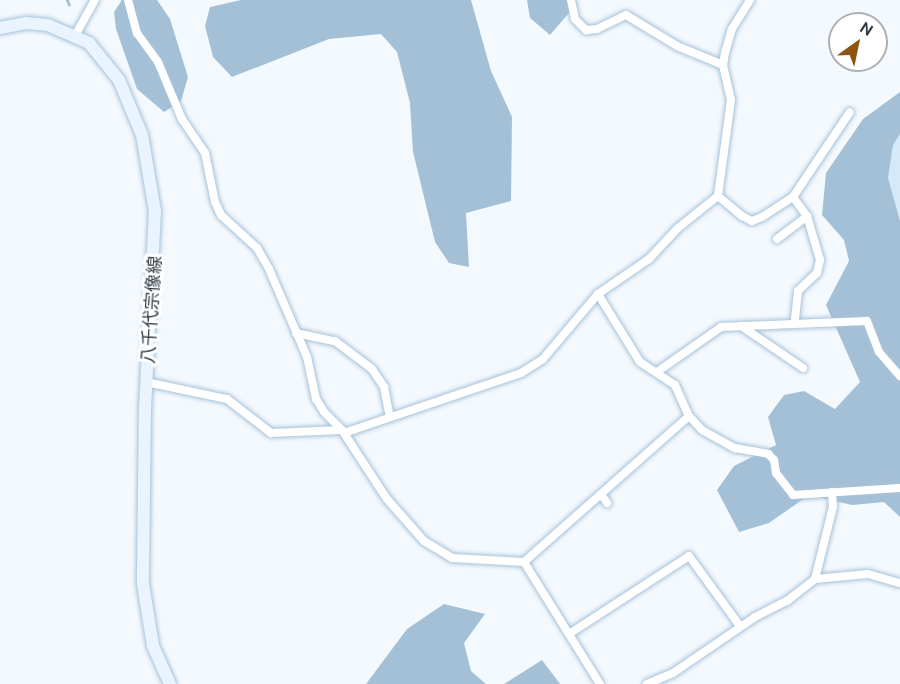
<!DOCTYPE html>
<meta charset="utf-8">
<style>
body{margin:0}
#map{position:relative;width:900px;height:684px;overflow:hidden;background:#f4f9fe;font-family:Ubuntu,"Noto Sans JP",sans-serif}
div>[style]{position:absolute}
.green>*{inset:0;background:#d4e9fa}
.forest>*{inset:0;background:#a4c0d7}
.stream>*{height:3px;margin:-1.5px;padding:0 1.5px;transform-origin:1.5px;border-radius:1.5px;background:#a6c2d9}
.roads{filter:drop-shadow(0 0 2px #a7c2d8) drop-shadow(0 0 2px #a7c2d8)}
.minor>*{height:8px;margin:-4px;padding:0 4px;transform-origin:4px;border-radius:4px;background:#fff}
.secondary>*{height:12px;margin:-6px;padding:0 6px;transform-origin:6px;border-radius:6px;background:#e9f4fe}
span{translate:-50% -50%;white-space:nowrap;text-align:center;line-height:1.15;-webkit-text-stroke:6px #fff;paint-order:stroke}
.street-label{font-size:18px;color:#323d46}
.north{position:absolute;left:828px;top:12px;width:60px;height:60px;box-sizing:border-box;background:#fff;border:2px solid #adb1b5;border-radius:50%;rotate:33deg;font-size:16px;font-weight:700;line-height:24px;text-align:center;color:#323d46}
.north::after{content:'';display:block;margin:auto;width:21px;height:27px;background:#8f5411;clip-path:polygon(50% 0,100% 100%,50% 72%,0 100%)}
</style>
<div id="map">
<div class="green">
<i style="clip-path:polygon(900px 133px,900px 294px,863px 167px)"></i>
</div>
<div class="forest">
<i style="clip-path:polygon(122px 0,157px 0,170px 19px,188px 77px,181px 101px,164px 112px,137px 89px,116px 29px,114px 12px)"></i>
<i style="clip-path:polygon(241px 0,471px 0,491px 71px,512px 117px,511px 201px,466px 213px,469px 267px,449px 263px,435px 242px,413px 152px,410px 103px,397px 52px,381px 34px,329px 39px,232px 77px,213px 57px,205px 26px,210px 7px)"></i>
<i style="clip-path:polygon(527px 0,574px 0,574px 7px,550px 35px,530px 18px)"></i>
<i style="clip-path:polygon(900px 92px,900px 134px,893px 145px,888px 178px,900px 221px,900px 517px,884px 502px,852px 505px,809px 495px,769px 523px,739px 532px,717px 490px,734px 466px,776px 445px,768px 417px,784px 395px,804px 391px,835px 409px,860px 382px,826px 305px,849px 261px,844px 240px,822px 215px,826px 173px,863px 119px)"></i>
<i style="clip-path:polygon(444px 604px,485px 614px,464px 643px,471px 671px,486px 684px,366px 684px,407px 629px)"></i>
<i style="clip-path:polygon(542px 660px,560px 684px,504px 684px)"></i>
</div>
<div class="stream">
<i style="left:67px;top:0;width:5px;rotate:68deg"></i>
</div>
<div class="roads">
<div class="minor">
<i style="left:128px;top:0;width:34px;rotate:75deg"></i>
<i style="left:137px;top:33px;width:36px;rotate:54deg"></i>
<i style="left:158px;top:62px;width:62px;rotate:67.2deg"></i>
<i style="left:182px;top:119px;width:41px;rotate:55.9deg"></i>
<i style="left:205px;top:153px;width:50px;rotate:78.5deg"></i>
<i style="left:215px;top:202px;width:14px;rotate:65deg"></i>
<i style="left:221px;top:215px;width:49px;rotate:42.5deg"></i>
<i style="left:257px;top:248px;width:24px;rotate:60deg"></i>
<i style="left:269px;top:269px;width:96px;rotate:66.6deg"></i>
<i style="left:307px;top:357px;width:43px;rotate:77.9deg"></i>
<i style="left:316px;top:399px;width:15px;rotate:58deg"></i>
<i style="left:324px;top:412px;width:25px;rotate:45deg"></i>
<i style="left:342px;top:430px;width:82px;rotate:56.9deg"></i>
<i style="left:387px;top:499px;width:56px;rotate:48.6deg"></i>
<i style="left:424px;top:541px;width:33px;rotate:31deg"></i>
<i style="left:452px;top:558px;width:72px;rotate:3.2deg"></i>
<i style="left:524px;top:562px;width:144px;rotate:58.1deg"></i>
<i style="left:571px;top:0;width:19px;rotate:78deg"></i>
<i style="left:575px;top:19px;width:16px;rotate:45deg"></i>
<i style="left:586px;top:30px;width:11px;rotate:-5deg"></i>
<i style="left:597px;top:29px;width:32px;rotate:-26deg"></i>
<i style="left:626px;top:15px;width:60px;rotate:31.3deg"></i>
<i style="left:677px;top:46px;width:50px;rotate:22.4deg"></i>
<i style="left:76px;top:34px;width:39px;rotate:-61deg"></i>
<i style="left:718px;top:196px;width:31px;rotate:40deg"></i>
<i style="left:742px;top:216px;width:11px;rotate:27deg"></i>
<i style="left:752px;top:221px;width:11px;rotate:-22deg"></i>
<i style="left:762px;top:217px;width:37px;rotate:-33deg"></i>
<i style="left:793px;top:197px;width:102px;rotate:-56.2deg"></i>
<i style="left:793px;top:197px;width:24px;rotate:54deg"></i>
<i style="left:807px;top:216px;width:46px;rotate:73.5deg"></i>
<i style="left:820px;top:260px;width:13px;rotate:103deg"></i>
<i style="left:817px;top:273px;width:26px;rotate:137deg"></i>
<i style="left:798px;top:291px;width:30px;rotate:96deg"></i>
<i style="left:777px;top:239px;width:38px;rotate:-37deg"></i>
<i style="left:598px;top:294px;width:80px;rotate:58.3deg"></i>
<i style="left:640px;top:362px;width:42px;rotate:33.3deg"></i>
<i style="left:675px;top:385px;width:34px;rotate:66deg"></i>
<i style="left:689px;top:416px;width:19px;rotate:47deg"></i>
<i style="left:702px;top:430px;width:38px;rotate:29deg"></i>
<i style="left:735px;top:448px;width:34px;rotate:10deg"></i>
<i style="left:768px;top:454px;width:8px;rotate:45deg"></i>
<i style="left:774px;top:460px;width:13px;rotate:81deg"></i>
<i style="left:776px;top:473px;width:28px;rotate:52deg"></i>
<i style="left:793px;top:495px;width:107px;rotate:-3.7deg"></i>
<i style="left:741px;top:326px;width:75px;rotate:34.1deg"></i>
<i style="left:296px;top:333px;width:40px;rotate:12deg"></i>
<i style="left:335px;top:341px;width:46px;rotate:37.1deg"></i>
<i style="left:372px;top:369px;width:22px;rotate:56deg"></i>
<i style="left:384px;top:387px;width:31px;rotate:79deg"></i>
<i style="left:657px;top:372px;width:78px;rotate:-35.1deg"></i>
<i style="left:721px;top:327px;width:146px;rotate:-2.4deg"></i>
<i style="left:867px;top:321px;width:33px;rotate:69deg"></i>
<i style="left:879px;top:352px;width:32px;rotate:49deg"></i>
<i style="left:146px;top:382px;width:83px;rotate:11.9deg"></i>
<i style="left:227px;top:399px;width:56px;rotate:37.7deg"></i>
<i style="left:271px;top:433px;width:71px;rotate:-2.4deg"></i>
<i style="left:344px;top:433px;width:187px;rotate:-18.7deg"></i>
<i style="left:521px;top:373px;width:26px;rotate:-32deg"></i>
<i style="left:543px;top:359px;width:85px;rotate:-49.8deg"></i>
<i style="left:598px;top:294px;width:62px;rotate:-34.5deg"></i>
<i style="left:649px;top:259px;width:42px;rotate:-46.9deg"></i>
<i style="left:678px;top:228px;width:51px;rotate:-38.7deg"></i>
<i style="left:718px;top:196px;width:97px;rotate:-82.3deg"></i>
<i style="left:731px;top:100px;width:36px;rotate:-103deg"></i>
<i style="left:723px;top:65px;width:12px;rotate:-81deg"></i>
<i style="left:725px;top:53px;width:25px;rotate:-74deg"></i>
<i style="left:732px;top:29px;width:34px;rotate:-58deg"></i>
<i style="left:601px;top:494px;width:11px;rotate:56deg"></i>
<i style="left:524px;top:562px;width:220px;rotate:-41.5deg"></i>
<i style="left:815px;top:579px;width:74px;rotate:-76deg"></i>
<i style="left:833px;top:507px;width:15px;rotate:-94deg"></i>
<i style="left:569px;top:634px;width:143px;rotate:-33deg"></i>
<i style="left:689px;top:556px;width:87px;rotate:53.9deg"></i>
<i style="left:647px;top:684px;width:28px;rotate:-23deg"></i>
<i style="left:673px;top:673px;width:99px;rotate:-34.3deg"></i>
<i style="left:755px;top:617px;width:36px;rotate:-27deg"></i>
<i style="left:787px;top:601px;width:36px;rotate:-38deg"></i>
<i style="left:815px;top:579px;width:53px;rotate:-5.4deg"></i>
<i style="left:868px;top:574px;width:33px;rotate:16deg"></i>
</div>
<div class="secondary">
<i style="left:0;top:28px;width:26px;rotate:-11deg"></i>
<i style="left:26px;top:23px;width:22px;rotate:5deg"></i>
<i style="left:48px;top:25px;width:45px;rotate:23.7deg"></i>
<i style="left:89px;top:43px;width:48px;rotate:51deg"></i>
<i style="left:119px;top:80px;width:60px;rotate:67.3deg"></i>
<i style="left:142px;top:135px;width:77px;rotate:80.3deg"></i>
<i style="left:155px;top:211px;width:197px;rotate:92.9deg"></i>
<i style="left:145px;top:408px;width:176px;rotate:90.7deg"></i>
<i style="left:143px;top:584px;width:63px;rotate:80.8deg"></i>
<i style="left:153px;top:646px;width:42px;rotate:65.9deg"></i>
</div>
</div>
<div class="street-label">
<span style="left:151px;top:310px;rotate:-86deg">八千代宗像線</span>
</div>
<div class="north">N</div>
</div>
